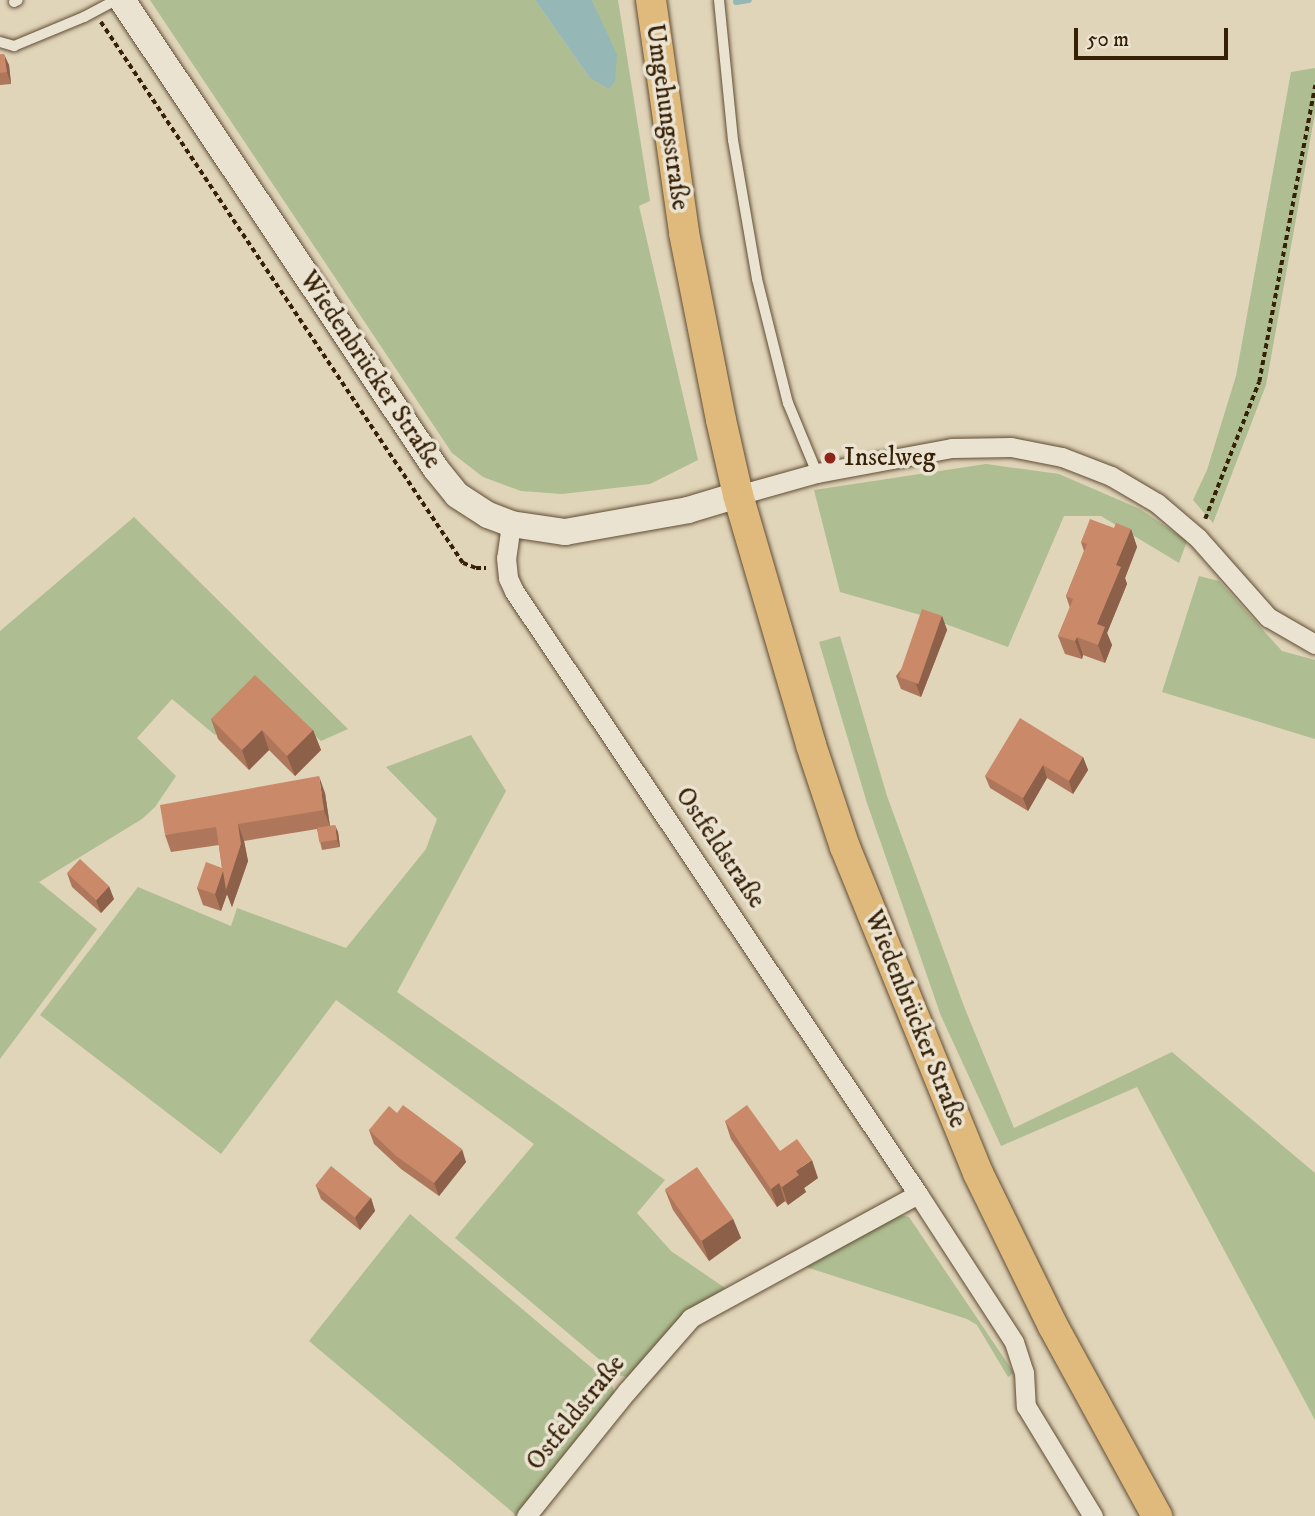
<!DOCTYPE html>
<meta charset="utf-8">
<style>
body{margin:0}
#map{position:relative;width:1315px;height:1516px;overflow:hidden;background:#e0d4b9;font-family:"IM FELL DW Pica",serif}
div>[style]{position:absolute}
.green>*{inset:0;background:#aebe92}
.water>*{inset:0;background:#95b7b6}
.stream>*{height:6px;margin:-3px;padding:0 3px;transform-origin:3px;border-radius:3px;background:#95b7b6}
.path>*{height:3.5px;margin-top:-1.75px;transform-origin:0;background:repeating-linear-gradient(90deg,#362006 0 5px,transparent 0 8.5px)}
.roads{filter:drop-shadow(0 0 2px #604d33) drop-shadow(0 0 2px #604d33)}
.lane>*{height:10px;margin:-5px;padding:0 5px;transform-origin:5px;border-radius:5px;background:#ebe3d2}
.street>*{height:19px;margin:-9.5px;padding:0 9.5px;transform-origin:9.5px;border-radius:9.5px;background:#ebe3d2}
.secondary>*{height:26px;margin:-13px;padding:0 13px;transform-origin:13px;border-radius:13px;background:#ebe3d2}
.primary>*{height:30px;margin:-15px;padding:0 15px;transform-origin:15px;border-radius:15px;background:#e0ba7c}
.wall>*{inset:0;background:#ae765a}
.shaded-wall>*{inset:0;background:#8d604a}
.building>*{inset:0;background:#ca8969;transform-origin:0 0}
.dots>*{width:19px;height:19px;translate:-50% -50%;box-sizing:border-box;border:4px solid #ebe3d2;border-radius:50%}
span{translate:-50% -50%;white-space:nowrap;text-align:center;line-height:1.15;-webkit-text-stroke:7px #ebe3d2;paint-order:stroke}
.street-label{font-size:26px;color:#362006}
.poi-label{font-size:26px;color:#362006}
.left{translate:0 -50%;text-align:left}
.scale{position:absolute;left:1074px;top:28px;width:154px;height:32px;box-sizing:border-box;border:4px solid #362006;border-top:0;padding-left:9px;font-size:21px;line-height:24px;white-space:nowrap;color:#362006;-webkit-text-stroke:5px #ebe3d2;paint-order:stroke}
</style>
<div id="map">
<div class="green">
<i style="clip-path:polygon(150px 0,535px 0,589px 77px,616px 55px,592px 0,618px 0,650px 201px,639px 206px,698px 460px,650px 484px,562px 494px,521px 491px,483px 477px,452px 453px)"></i>
<i style="clip-path:polygon(1315px 68px,1315px 113px,1266px 385px,1213px 523px,1193px 500px,1207px 470px,1236px 376px,1291px 72px)"></i>
<i style="clip-path:polygon(986px 464px,1059px 474px,1140px 509px,1187px 541px,1179px 563px,1101px 516px,1064px 516px,1008px 647px,924px 616px,840px 592px,814px 490px)"></i>
<i style="clip-path:polygon(134px 517px,348px 729px,321px 741px,263px 690px,215px 735px,172px 699px,137px 738px,176px 776px,155px 807px,142px 819px,39px 882px,97px 929px,0 1059px,0 631px)"></i>
<i style="clip-path:polygon(1199px 576px,1219px 581px,1282px 651px,1315px 660px,1315px 739px,1162px 692px)"></i>
<i style="clip-path:polygon(840px 636px,887px 796px,965px 1009px,1014px 1128px,1172px 1052px,1315px 1173px,1315px 1420px,1137px 1087px,1001px 1146px,941px 1016px,867px 803px,819px 642px)"></i>
<i style="clip-path:polygon(471px 735px,506px 791px,397px 992px,665px 1180px,637px 1213px,671px 1251px,725px 1288px,687px 1313px,632px 1377px,619px 1376px,455px 1238px,534px 1144px,336px 1000px,221px 1154px,40px 1015px,138px 887px,231px 926px,237px 908px,346px 948px,426px 849px,437px 819px,386px 767px)"></i>
<i style="clip-path:polygon(410px 1214px,612px 1385px,616px 1396px,517px 1516px,309px 1341px)"></i>
<i style="clip-path:polygon(900px 1215px,909px 1217px,1014px 1373px,1008px 1377px,977px 1325px,967px 1319px,803px 1266px)"></i>
</div>
<div class="water">
<i style="clip-path:polygon(535px 0,592px 0,617px 55px,615px 81px,609px 89px,589px 77px)"></i>
</div>
<div class="stream">
<i style="left:736px;top:2px;width:13px;rotate:-9deg"></i>
</div>
<div class="path">
<i style="left:101px;top:22px;width:651px;rotate:56.21deg"></i>
<i style="left:463px;top:563px;width:14px;rotate:21deg"></i>
<i style="left:476px;top:568px;width:10px"></i>
<i style="left:1205px;top:519px;width:147px;rotate:-68.5deg"></i>
<i style="left:1259px;top:382px;width:302px;rotate:-79.3deg"></i>
</div>
<div class="roads">
<div class="lane">
<i style="left:719px;top:0;width:141px;rotate:84.3deg"></i>
<i style="left:733px;top:140px;width:141px;rotate:80.2deg"></i>
<i style="left:757px;top:279px;width:128px;rotate:76deg"></i>
<i style="left:788px;top:403px;width:76px;rotate:67.5deg"></i>
<i style="left:14px;top:2px;width:4px;rotate:-27deg"></i>
<i style="left:0;top:42px;width:15px;rotate:16deg"></i>
<i style="left:14px;top:46px;width:76px;rotate:-22.5deg"></i>
<i style="left:84px;top:17px;width:36px;rotate:-28deg"></i>
</div>
<div class="street">
<i style="left:738px;top:495px;width:82px;rotate:-15.6deg"></i>
<i style="left:817px;top:473px;width:137px;rotate:-10.5deg"></i>
<i style="left:952px;top:448px;width:59px;rotate:-1deg"></i>
<i style="left:1011px;top:447px;width:52px;rotate:11.1deg"></i>
<i style="left:1062px;top:457px;width:53px;rotate:21.2deg"></i>
<i style="left:1111px;top:476px;width:53px;rotate:30.4deg"></i>
<i style="left:1157px;top:503px;width:54px;rotate:40.5deg"></i>
<i style="left:1198px;top:538px;width:106px;rotate:48.5deg"></i>
<i style="left:1268px;top:617px;width:54px;rotate:29.9deg"></i>
<i style="left:511px;top:524px;width:34px;rotate:98deg"></i>
<i style="left:506px;top:558px;width:20px;rotate:84deg"></i>
<i style="left:508px;top:578px;width:14px;rotate:65deg"></i>
<i style="left:514px;top:591px;width:726px;rotate:56.18deg"></i>
<i style="left:918px;top:1194px;width:259px;rotate:151.4deg"></i>
<i style="left:691px;top:1318px;width:97px;rotate:131.2deg"></i>
<i style="left:627px;top:1391px;width:161px;rotate:128.9deg"></i>
<i style="left:918px;top:1194px;width:176px;rotate:57deg"></i>
<i style="left:1014px;top:1342px;width:32px;rotate:72deg"></i>
<i style="left:1024px;top:1372px;width:34px;rotate:87deg"></i>
<i style="left:1026px;top:1406px;width:129px;rotate:58.7deg"></i>
</div>
<div class="secondary">
<i style="left:122px;top:0;width:564px;rotate:56.2deg"></i>
<i style="left:436px;top:469px;width:33px;rotate:51deg"></i>
<i style="left:457px;top:495px;width:37px;rotate:33deg"></i>
<i style="left:488px;top:515px;width:25px;rotate:21deg"></i>
<i style="left:511px;top:524px;width:55px;rotate:8.4deg"></i>
<i style="left:565px;top:532px;width:125px;rotate:-10.1deg"></i>
<i style="left:688px;top:510px;width:52px;rotate:-16.7deg"></i>
</div>
<div class="primary">
<i style="left:651px;top:0;width:235px;rotate:81.9deg"></i>
<i style="left:684px;top:233px;width:191px;rotate:78.8deg"></i>
<i style="left:721px;top:420px;width:77px;rotate:77.2deg"></i>
<i style="left:738px;top:495px;width:260px;rotate:73.7deg"></i>
<i style="left:811px;top:745px;width:108px;rotate:71.6deg"></i>
<i style="left:845px;top:847px;width:352px;rotate:67.8deg"></i>
<i style="left:978px;top:1173px;width:170px;rotate:63.9deg"></i>
<i style="left:1053px;top:1326px;width:217px;rotate:61.3deg"></i>
</div>
</div>
<div class="wall">
<i style="clip-path:polygon(0 54px,9px 65px,11px 84px,0 85px)"></i>
<i style="clip-path:polygon(1114px 528px,1131px 529px,1137px 547px,1125px 578px,1127px 584px,1107px 633px,1112px 645px,1105px 663px,1083px 655px,1082px 659px,1065px 654px,1058px 636px,1070px 608px,1066px 596px,1084px 551px,1081px 542px)"></i>
<i style="clip-path:polygon(942px 616px,947px 630px,921px 697px,901px 689px,896px 676px)"></i>
<i style="clip-path:polygon(211px 719px,313px 730px,321px 750px,295px 776px,269px 750px,249px 770px,218px 739px)"></i>
<i style="clip-path:polygon(1083px 757px,1088px 770px,1073px 794px,1047px 778px,1028px 811px,990px 788px,985px 776px)"></i>
<i style="clip-path:polygon(325px 793px,330px 826px,338px 832px,340px 847px,322px 850px,317px 829px,244px 841px,248px 861px,232px 907px,227px 894px,221px 911px,203px 905px,197px 888px,222px 868px,219px 845px,171px 852px,165px 835px)"></i>
<i style="clip-path:polygon(67px 873px,114px 899px,101px 913px,72px 887px)"></i>
<i style="clip-path:polygon(397px 1113px,466px 1162px,439px 1196px,401px 1169px,374px 1144px,369px 1130px)"></i>
<i style="clip-path:polygon(725px 1121px,780px 1151px,818px 1178px,804px 1188px,806px 1192px,788px 1205px,785px 1201px,777px 1207px,731px 1139px)"></i>
<i style="clip-path:polygon(316px 1186px,371px 1198px,375px 1211px,360px 1230px,321px 1199px)"></i>
<i style="clip-path:polygon(665px 1190px,733px 1219px,741px 1238px,709px 1261px,673px 1210px)"></i>
</div>
<div class="shaded-wall">
<i style="clip-path:polygon(4px 54px,9px 65px,11px 84px,7px 72px)"></i>
<i style="clip-path:polygon(1131px 529px,1137px 547px,1125px 578px,1127px 584px,1107px 633px,1112px 645px,1105px 663px,1098px 645px,1097px 624px,1116px 565px)"></i>
<i style="clip-path:polygon(942px 616px,947px 630px,921px 697px,916px 684px)"></i>
<i style="clip-path:polygon(1077px 637px,1083px 655px,1082px 659px,1075px 641px)"></i>
<i style="clip-path:polygon(262px 730px,269px 750px,249px 770px,242px 750px)"></i>
<i style="clip-path:polygon(313px 730px,321px 750px,295px 776px,287px 756px)"></i>
<i style="clip-path:polygon(1083px 757px,1088px 770px,1073px 794px,1069px 781px)"></i>
<i style="clip-path:polygon(1043px 765px,1047px 778px,1028px 811px,1023px 798px)"></i>
<i style="clip-path:polygon(319px 776px,325px 793px,330px 827px,324px 810px)"></i>
<i style="clip-path:polygon(238px 824px,244px 841px,248px 861px,232px 907px,227px 894px,221px 911px,215px 894px)"></i>
<i style="clip-path:polygon(335px 825px,338px 832px,340px 847px,337px 840px)"></i>
<i style="clip-path:polygon(109px 886px,114px 899px,101px 913px,96px 900px)"></i>
<i style="clip-path:polygon(462px 1149px,466px 1162px,439px 1196px,434px 1183px)"></i>
<i style="clip-path:polygon(812px 1160px,818px 1178px,804px 1188px,806px 1192px,788px 1205px,782px 1187px,796px 1171px)"></i>
<i style="clip-path:polygon(779px 1183px,785px 1201px,777px 1207px,771px 1189px)"></i>
<i style="clip-path:polygon(371px 1198px,375px 1211px,360px 1230px,355px 1217px)"></i>
<i style="clip-path:polygon(733px 1219px,741px 1238px,709px 1261px,702px 1241px)"></i>
</div>
<div class="building">
<i style="clip-path:polygon(0 54px,4px 54px,7px 72px,0 73px)"></i>
<i style="clip-path:polygon(1090px 519px,1114px 528px,1116px 523px,1131px 529px,1116px 565px,1121px 567px,1097px 624px,1105px 627px,1098px 645px,1077px 637px,1075px 641px,1058px 636px,1073px 599px,1066px 596px,1087px 544px,1081px 542px)"></i>
<i style="left:922px;top:609px;width:21px;height:72px;rotate:19deg"></i>
<i style="clip-path:polygon(255px 675px,313px 730px,287px 756px,262px 730px,242px 750px,211px 719px)"></i>
<i style="clip-path:polygon(1020px 718px,1083px 757px,1069px 781px,1043px 765px,1023px 798px,985px 776px)"></i>
<i style="clip-path:polygon(319px 776px,324px 810px,238px 824px,241px 844px,226px 890px,223px 871px,215px 894px,197px 888px,206px 862px,222px 868px,216px 827px,165px 835px,160px 805px)"></i>
<i style="left:335px;top:825px;width:15px;height:18px;rotate:82deg"></i>
<i style="left:80px;top:859px;width:40px;height:19px;rotate:43deg"></i>
<i style="clip-path:polygon(403px 1105px,462px 1149px,434px 1183px,396px 1156px,369px 1130px,389px 1106px,397px 1113px)"></i>
<i style="clip-path:polygon(747px 1105px,780px 1151px,797px 1139px,812px 1160px,796px 1171px,799px 1175px,782px 1187px,779px 1183px,771px 1189px,725px 1121px)"></i>
<i style="left:331px;top:1166px;width:51px;height:25px;rotate:39deg"></i>
<i style="left:697px;top:1167px;width:63px;height:39px;rotate:55deg"></i>
</div>
<div class="dots">
<i style="left:830px;top:458px;background:#8f2418"></i>
</div>
<div class="street-label">
<span style="left:667px;top:117px;rotate:82deg">Umgehungsstraße</span>
<span style="left:370px;top:370px;rotate:56deg">Wiedenbrücker Straße</span>
<span style="left:720px;top:848px;rotate:56deg">Ostfeldstraße</span>
<span style="left:915px;top:1019px;rotate:68deg">Wiedenbrücker Straße</span>
<span style="left:576px;top:1413px;rotate:-51deg">Ostfeldstraße</span>
</div>
<div class="poi-label">
<span class="left" style="left:844px;top:458px">Inselweg</span>
</div>
<div class="scale">50 m</div>
</div>
